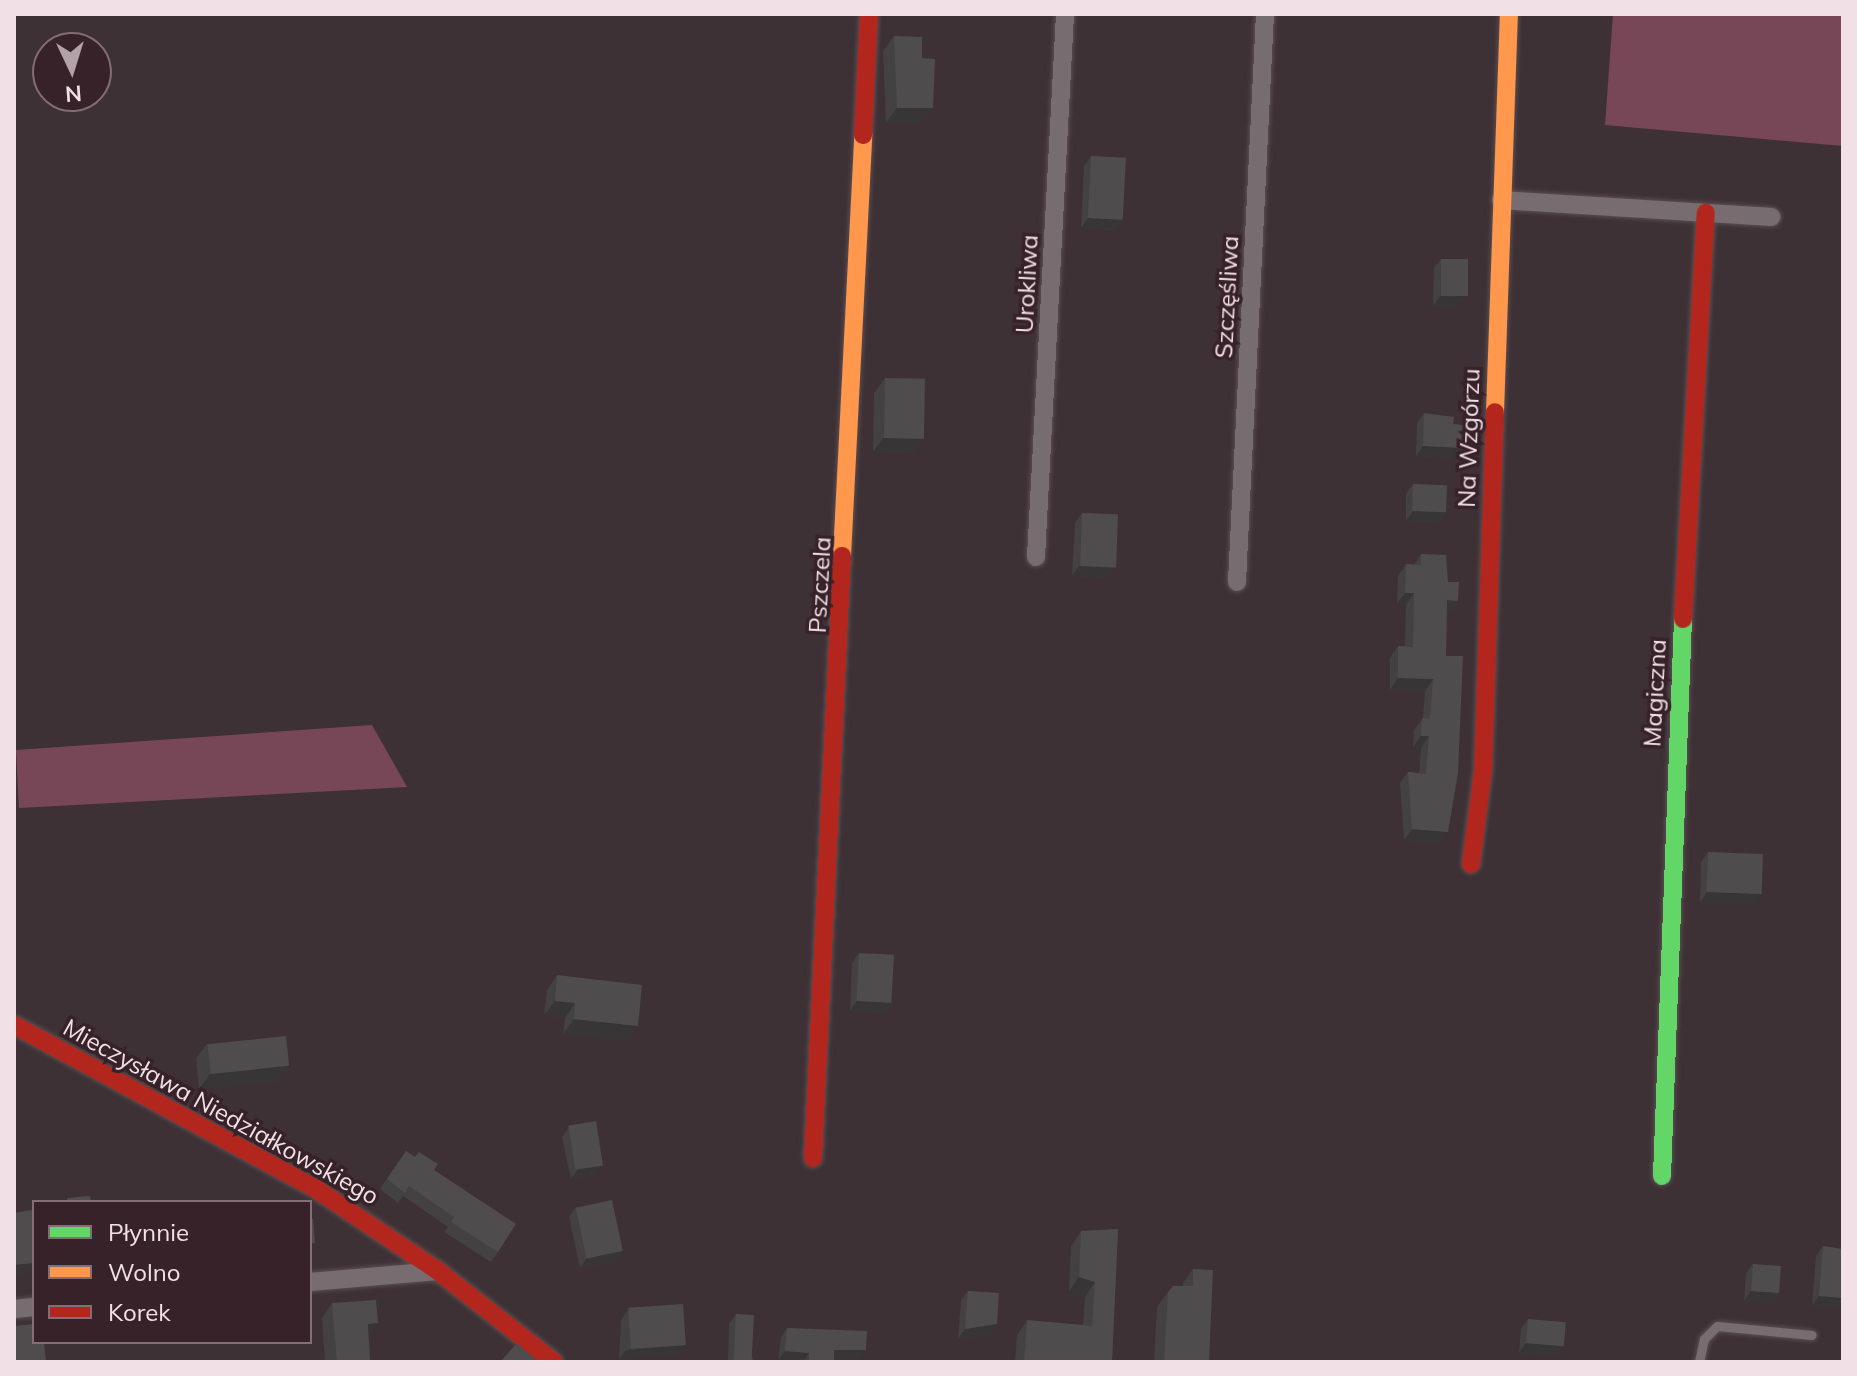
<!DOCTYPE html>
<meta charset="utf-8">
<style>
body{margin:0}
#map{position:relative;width:1857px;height:1376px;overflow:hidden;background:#3e3135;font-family:Mulish,sans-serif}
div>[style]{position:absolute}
.green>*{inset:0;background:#774758}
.roads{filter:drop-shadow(0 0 2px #5a4e52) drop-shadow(0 0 2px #5a4e52)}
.lane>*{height:9px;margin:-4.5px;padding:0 4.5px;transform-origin:4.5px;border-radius:4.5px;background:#776d70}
.street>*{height:18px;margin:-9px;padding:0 9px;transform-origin:9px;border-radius:9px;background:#776d70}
.fast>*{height:18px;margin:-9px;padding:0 9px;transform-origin:9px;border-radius:9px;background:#63d668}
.slow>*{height:18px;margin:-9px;padding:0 9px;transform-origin:9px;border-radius:9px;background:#ff974d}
.jam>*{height:18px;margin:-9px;padding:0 9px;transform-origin:9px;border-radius:9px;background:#b3261e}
.wall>*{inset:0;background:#444142}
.shaded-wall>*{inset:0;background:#373536}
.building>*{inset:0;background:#4f4c4d;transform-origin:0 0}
span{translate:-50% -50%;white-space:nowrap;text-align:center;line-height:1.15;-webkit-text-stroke:7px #382229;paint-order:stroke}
.street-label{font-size:24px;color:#f1e1e6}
.frame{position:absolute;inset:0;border:16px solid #f1e1e6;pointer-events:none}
.legend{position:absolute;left:32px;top:1200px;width:280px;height:144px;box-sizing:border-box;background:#382229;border:2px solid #826e75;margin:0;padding:10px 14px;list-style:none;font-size:24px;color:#f1e1e6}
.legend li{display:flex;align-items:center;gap:16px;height:40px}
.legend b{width:40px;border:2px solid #826e75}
.north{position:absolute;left:32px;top:32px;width:80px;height:80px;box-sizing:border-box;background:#382229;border:2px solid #826e75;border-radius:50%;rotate:176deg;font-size:22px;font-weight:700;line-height:32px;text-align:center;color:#f1e1e6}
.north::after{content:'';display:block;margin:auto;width:28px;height:36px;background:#b2a3a8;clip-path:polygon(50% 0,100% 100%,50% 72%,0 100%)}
</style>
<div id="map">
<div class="green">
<i style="clip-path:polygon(1613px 14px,1843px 14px,1843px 146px,1605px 125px)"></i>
<i style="clip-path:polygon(372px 725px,407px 787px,19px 808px,16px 750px)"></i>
</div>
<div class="roads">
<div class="lane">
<i style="left:1699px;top:1362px;width:24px;rotate:-78deg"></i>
<i style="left:1704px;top:1339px;width:18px;rotate:-45deg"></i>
<i style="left:1717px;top:1326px;width:95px;rotate:5.4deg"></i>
</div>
<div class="street">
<i style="left:1501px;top:200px;width:271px;rotate:3.6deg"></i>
<i style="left:1036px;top:557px;width:544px;rotate:-86.94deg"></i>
<i style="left:1237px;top:582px;width:569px;rotate:-87.18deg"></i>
<i style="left:310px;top:1282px;width:128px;rotate:-4.9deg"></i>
<i style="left:14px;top:1309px;width:20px;rotate:-6deg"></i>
</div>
<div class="fast">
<i style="left:1662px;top:1176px;width:557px;rotate:-87.84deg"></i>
</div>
<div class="slow">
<i style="left:1495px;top:412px;width:398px;rotate:-88deg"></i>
<i style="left:842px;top:556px;width:422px;rotate:-87.1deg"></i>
</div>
<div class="jam">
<i style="left:863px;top:135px;width:121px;rotate:-87.2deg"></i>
<i style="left:1683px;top:619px;width:407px;rotate:-86.8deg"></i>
<i style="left:1471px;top:864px;width:95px;rotate:-82.7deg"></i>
<i style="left:1483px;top:770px;width:358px;rotate:-88.1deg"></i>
<i style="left:14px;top:1025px;width:344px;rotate:28.5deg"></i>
<i style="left:316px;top:1189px;width:147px;rotate:33.9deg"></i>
<i style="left:438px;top:1271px;width:147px;rotate:38.1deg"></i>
<i style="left:813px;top:1158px;width:603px;rotate:-87.24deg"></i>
</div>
</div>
<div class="wall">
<i style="clip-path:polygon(894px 36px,922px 58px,933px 108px,922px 123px,886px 123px,883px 51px)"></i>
<i style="clip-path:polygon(1091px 156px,1116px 230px,1081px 228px,1084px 166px)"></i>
<i style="clip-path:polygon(1441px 259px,1460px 307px,1433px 306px,1434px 268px)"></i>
<i style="clip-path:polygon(885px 378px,923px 439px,913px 453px,873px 452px,874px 393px)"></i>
<i style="clip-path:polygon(1424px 413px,1455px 458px,1416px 456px,1417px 423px)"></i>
<i style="clip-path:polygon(1413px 484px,1446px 512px,1439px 522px,1406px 521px,1406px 494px)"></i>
<i style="clip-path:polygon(1082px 513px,1115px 568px,1108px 578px,1072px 576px,1075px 523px)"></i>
<i style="clip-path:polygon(1421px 554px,1448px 582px,1458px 601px,1450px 612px,1447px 612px,1446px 656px,1448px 832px,1440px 844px,1404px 840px,1400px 783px,1408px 772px,1419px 773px,1421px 748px,1413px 747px,1414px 730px,1423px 718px,1425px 691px,1390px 690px,1390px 658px,1398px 646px,1405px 646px,1406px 605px,1397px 604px,1398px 576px,1406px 564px,1414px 565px)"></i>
<i style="clip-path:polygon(1708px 852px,1762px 894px,1755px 904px,1700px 902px,1701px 862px)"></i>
<i style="clip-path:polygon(859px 953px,892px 1003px,885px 1013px,850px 1011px,852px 963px)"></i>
<i style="clip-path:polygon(557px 975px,638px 1026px,628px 1041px,563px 1034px,565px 1018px,544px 1015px,547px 990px)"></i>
<i style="clip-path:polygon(207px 1044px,279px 1081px,199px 1089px,196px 1058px)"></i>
<i style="clip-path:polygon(569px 1127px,596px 1175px,571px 1179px,562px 1137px)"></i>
<i style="clip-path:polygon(406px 1151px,434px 1170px,498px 1252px,491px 1262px,444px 1232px,448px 1227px,403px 1196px,398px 1203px,380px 1189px)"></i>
<i style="clip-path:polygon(576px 1207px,623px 1251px,616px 1261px,580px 1268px,569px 1217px)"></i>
<i style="clip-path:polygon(1118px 1229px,1112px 1362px,1015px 1362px,1017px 1335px,1027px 1320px,1083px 1325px,1085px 1297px,1069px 1292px,1071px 1246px,1081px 1231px)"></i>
<i style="clip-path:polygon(1823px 1246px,1843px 1298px,1836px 1308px,1812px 1305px,1816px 1256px)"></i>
<i style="clip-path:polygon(1753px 1264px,1779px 1293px,1772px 1303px,1744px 1301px,1746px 1273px)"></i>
<i style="clip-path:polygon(1193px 1269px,1209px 1362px,1154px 1362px,1157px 1307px,1168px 1292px,1183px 1286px,1183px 1283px)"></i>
<i style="clip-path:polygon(968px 1291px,990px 1334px,958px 1339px,961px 1301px)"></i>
<i style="clip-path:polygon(332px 1303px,369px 1337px,370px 1362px,325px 1362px,322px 1318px)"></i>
<i style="clip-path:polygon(628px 1310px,686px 1345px,679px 1355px,619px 1359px,621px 1320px)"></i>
<i style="clip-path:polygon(736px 1314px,754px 1362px,728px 1362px,729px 1324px)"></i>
<i style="clip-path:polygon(1528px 1319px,1557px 1356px,1519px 1353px,1521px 1329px)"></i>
<i style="clip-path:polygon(787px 1328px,859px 1359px,834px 1359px,834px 1362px,803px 1362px,778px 1360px,781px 1337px)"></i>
</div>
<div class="shaded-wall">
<i style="clip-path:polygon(897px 108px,933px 108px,922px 123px,886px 123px)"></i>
<i style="clip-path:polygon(1088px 218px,1123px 220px,1116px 230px,1081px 228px)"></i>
<i style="clip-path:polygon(1440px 296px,1467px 297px,1460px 307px,1433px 306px)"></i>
<i style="clip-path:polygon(883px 438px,923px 439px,913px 453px,873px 452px)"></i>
<i style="clip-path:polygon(1423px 446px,1462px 448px,1455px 458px,1416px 456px)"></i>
<i style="clip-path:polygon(1413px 511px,1446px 512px,1439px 522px,1406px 521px)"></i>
<i style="clip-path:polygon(1079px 566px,1115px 568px,1108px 578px,1072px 576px)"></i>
<i style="clip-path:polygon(1405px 593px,1414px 593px,1406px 605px,1397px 604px)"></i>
<i style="clip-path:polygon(1447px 600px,1458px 601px,1450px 612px,1439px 612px)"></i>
<i style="clip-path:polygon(1398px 678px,1433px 679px,1425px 691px,1390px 690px)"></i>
<i style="clip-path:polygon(1421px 736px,1429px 736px,1421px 748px,1413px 747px)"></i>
<i style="clip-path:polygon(1412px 829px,1448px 832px,1440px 844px,1404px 840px)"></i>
<i style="clip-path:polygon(1707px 892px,1762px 894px,1755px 904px,1700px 902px)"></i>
<i style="clip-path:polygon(555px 1001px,575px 1003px,565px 1018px,544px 1015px)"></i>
<i style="clip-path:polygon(857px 1001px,892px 1003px,885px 1013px,850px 1011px)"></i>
<i style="clip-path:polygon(574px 1019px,638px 1026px,628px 1041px,563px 1034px)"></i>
<i style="clip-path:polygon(289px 1066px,279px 1081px,199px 1089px,210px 1074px)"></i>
<i style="clip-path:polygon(603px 1165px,596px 1175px,571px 1179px,578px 1169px)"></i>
<i style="clip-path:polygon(623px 1251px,616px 1261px,580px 1268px,587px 1258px)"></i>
<i style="clip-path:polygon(34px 1263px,34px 1266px,28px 1275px,14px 1276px,14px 1265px)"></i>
<i style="clip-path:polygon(1079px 1277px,1095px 1282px,1085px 1297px,1069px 1292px)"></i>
<i style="clip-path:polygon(1751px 1291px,1779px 1293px,1772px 1303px,1744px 1301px)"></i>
<i style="clip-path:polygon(1819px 1296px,1843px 1298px,1836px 1308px,1812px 1305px)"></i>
<i style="clip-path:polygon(378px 1323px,368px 1338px,368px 1324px)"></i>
<i style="clip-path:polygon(997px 1324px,990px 1334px,958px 1339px,965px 1329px)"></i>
<i style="clip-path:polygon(1526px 1343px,1564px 1346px,1557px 1356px,1519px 1353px)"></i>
<i style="clip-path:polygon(686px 1345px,679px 1355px,619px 1359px,626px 1350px)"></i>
<i style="clip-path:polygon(834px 1350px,866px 1350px,859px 1359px,828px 1359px)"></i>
<i style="clip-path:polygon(785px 1351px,809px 1353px,803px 1362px,778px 1360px)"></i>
</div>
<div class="building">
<i style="clip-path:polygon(894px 36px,922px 37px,922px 58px,935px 59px,933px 108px,897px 108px)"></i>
<i style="left:1091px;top:156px;width:35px;height:62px;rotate:3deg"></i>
<i style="left:1441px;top:259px;width:27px;height:37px"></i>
<i style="left:885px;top:378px;width:40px;height:60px;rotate:1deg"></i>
<i style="clip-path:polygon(1424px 413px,1454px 417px,1453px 424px,1463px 425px,1462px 448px,1423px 446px)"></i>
<i style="left:1413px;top:484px;width:34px;height:27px;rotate:2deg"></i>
<i style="left:1082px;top:513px;width:36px;height:53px;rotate:2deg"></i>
<i style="clip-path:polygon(1421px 554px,1446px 555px,1448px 582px,1459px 582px,1458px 601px,1447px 600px,1446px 656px,1463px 656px,1458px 773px,1448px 832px,1412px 829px,1408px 772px,1426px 774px,1429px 736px,1421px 736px,1422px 718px,1430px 719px,1433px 679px,1398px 678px,1398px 646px,1413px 647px,1414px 593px,1405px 593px,1406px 564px,1421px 565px)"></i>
<i style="left:1708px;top:852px;width:55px;height:40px;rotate:2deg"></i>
<i style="left:859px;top:953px;width:35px;height:48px;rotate:3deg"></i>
<i style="clip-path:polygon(557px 975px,642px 985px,638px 1026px,574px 1019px,575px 1003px,555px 1001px)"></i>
<i style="left:286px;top:1036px;width:30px;height:79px;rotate:84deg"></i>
<i style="left:596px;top:1121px;width:45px;height:28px;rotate:81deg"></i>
<i style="clip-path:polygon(406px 1151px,415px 1157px,419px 1152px,438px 1164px,434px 1170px,516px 1224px,498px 1252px,451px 1222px,454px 1217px,409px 1186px,405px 1193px,387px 1179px)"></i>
<i style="clip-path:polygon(90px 1196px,91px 1202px,67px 1202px,67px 1198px)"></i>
<i style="left:612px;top:1200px;width:52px;height:37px;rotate:78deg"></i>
<i style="clip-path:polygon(32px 1210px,34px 1225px,34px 1263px,14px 1265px,14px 1213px)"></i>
<i style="clip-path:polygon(310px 1219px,313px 1219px,315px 1243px,310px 1243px)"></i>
<i style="clip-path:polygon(1118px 1229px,1112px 1362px,1024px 1362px,1027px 1320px,1092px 1326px,1095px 1282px,1079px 1277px,1081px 1231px)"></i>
<i style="clip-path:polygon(1823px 1246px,1843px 1249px,1843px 1298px,1819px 1296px)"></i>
<i style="left:1753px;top:1264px;width:28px;height:27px;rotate:4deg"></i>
<i style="clip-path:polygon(1193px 1269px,1213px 1270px,1209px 1362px,1164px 1362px,1168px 1292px,1173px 1286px,1193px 1286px)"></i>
<i style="clip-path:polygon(968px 1291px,999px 1293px,997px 1324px,965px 1329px)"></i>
<i style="clip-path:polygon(376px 1300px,378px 1323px,368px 1324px,370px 1362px,337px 1362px,332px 1303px)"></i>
<i style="left:683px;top:1304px;width:41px;height:55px;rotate:86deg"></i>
<i style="left:736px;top:1314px;width:18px;height:48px;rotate:3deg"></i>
<i style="left:1528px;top:1319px;width:38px;height:24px;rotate:5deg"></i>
<i style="clip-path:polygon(34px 1324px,34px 1342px,44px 1342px,46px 1362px,14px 1362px,14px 1326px)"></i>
<i style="clip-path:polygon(787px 1328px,867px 1331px,866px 1350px,834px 1350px,834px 1362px,809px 1362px,809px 1353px,785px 1351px)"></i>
<i style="clip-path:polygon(517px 1343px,538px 1362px,502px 1362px,501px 1361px)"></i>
</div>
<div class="street-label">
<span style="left:1027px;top:284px;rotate:-87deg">Urokliwa</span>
<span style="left:1227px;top:297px;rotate:-87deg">Szczęśliwa</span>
<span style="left:1469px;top:438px;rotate:-88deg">Na Wzgórzu</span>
<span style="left:820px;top:585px;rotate:-87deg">Pszczela</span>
<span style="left:1655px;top:693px;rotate:-87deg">Magiczna</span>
<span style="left:221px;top:1112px;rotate:29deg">Mieczysława Niedziałkowskiego</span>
</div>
<div class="frame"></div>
<ul class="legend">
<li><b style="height:10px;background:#63d668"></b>Płynnie</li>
<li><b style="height:10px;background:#ff974d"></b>Wolno</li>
<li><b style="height:10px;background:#b3261e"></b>Korek</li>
</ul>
<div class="north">N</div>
</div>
